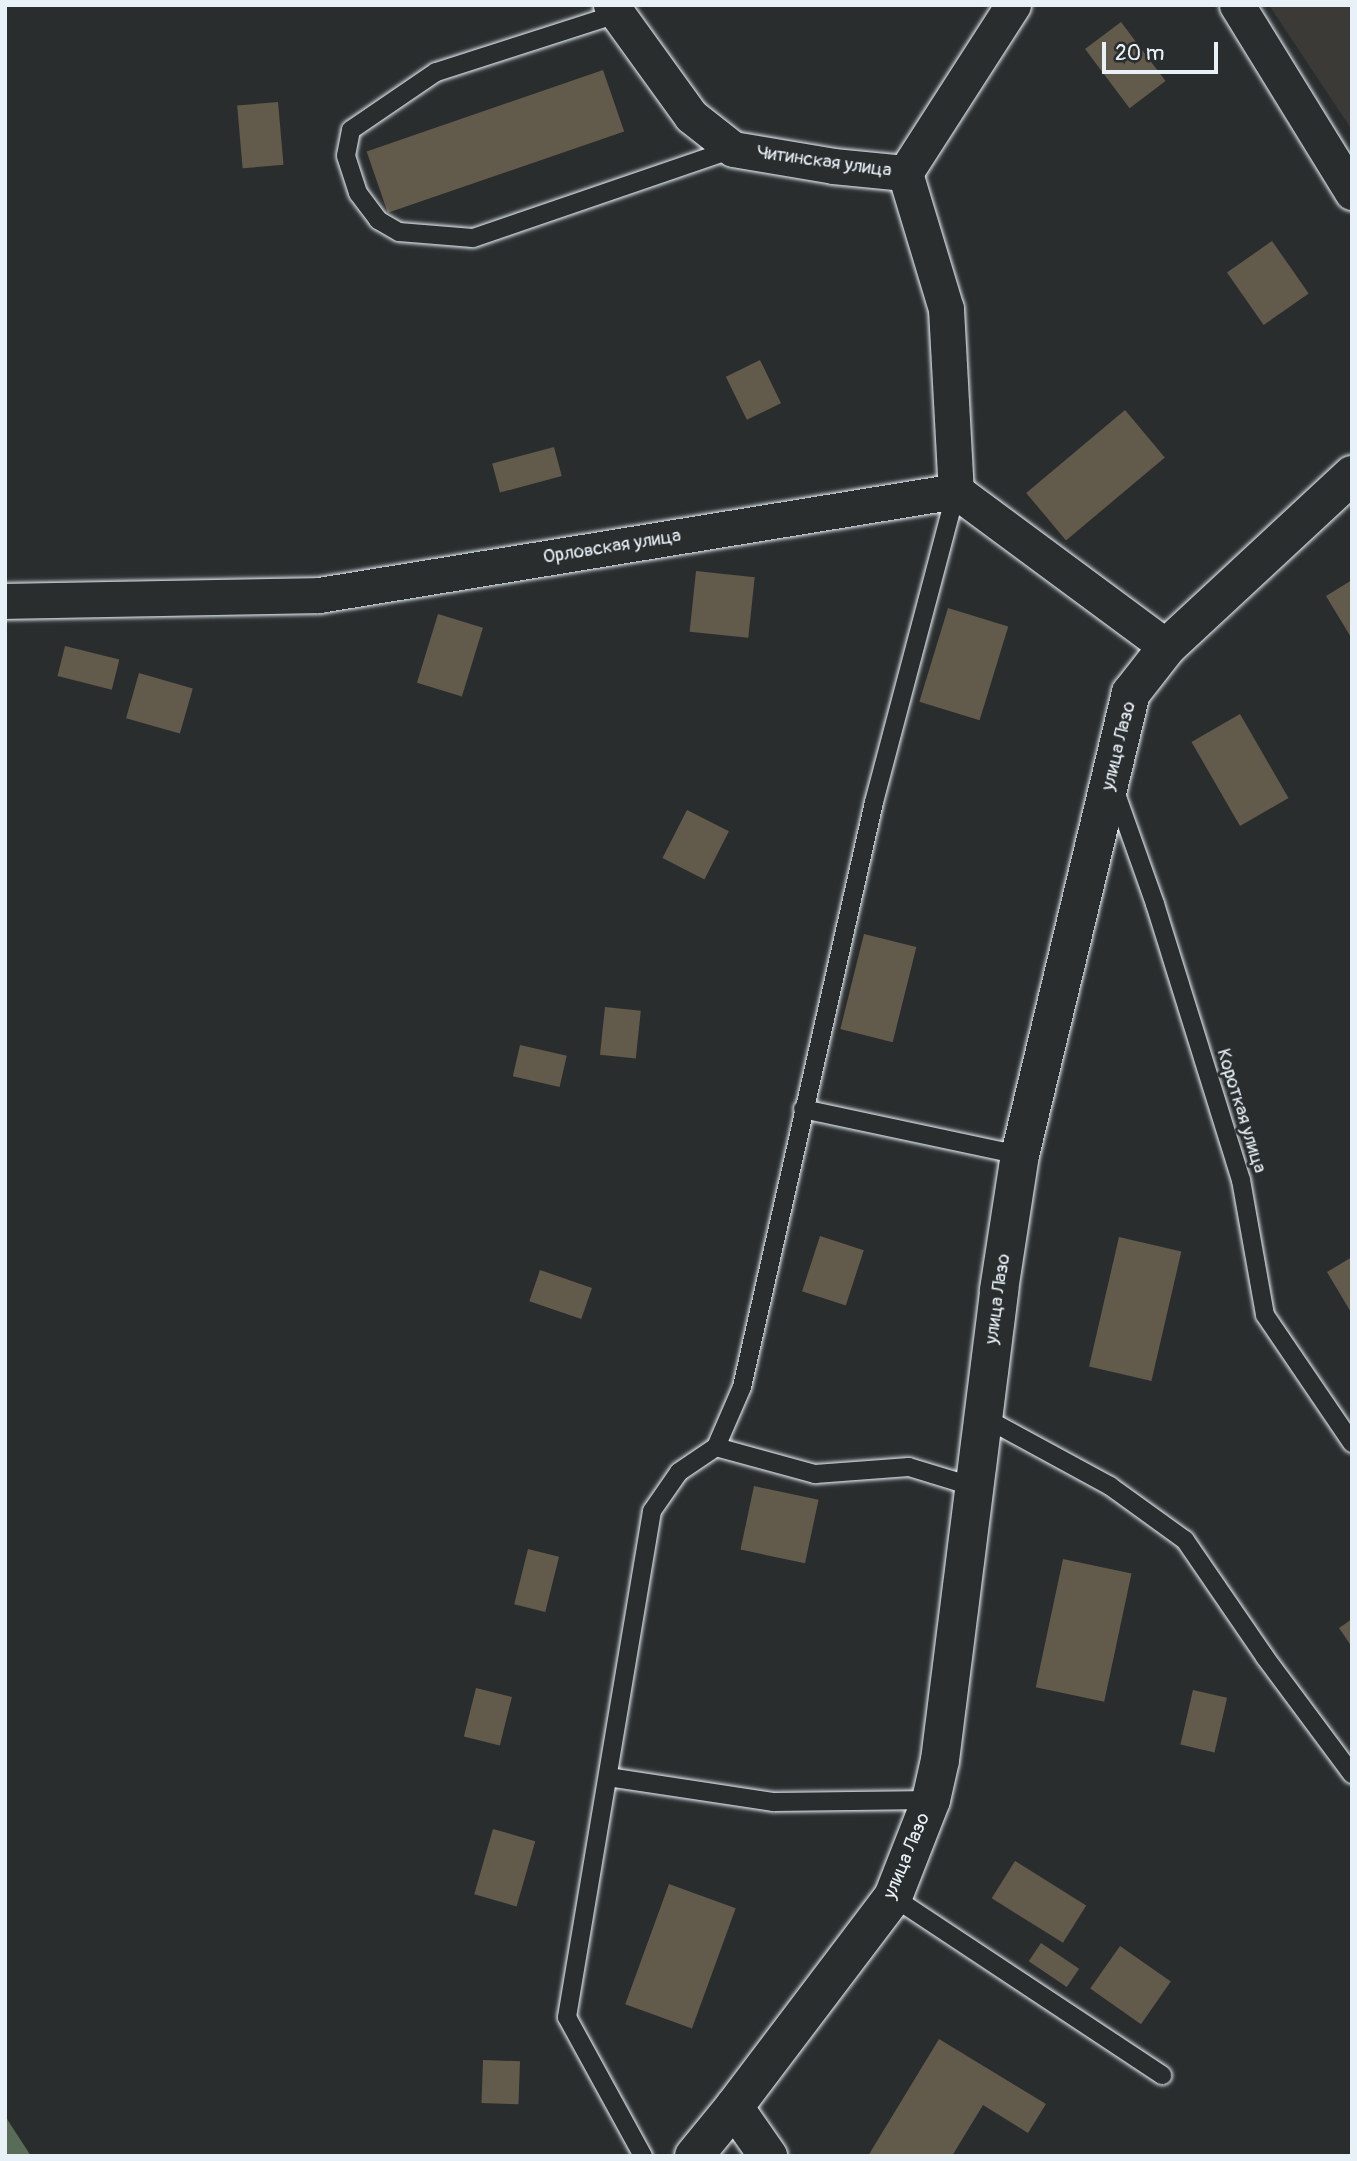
<!DOCTYPE html>
<meta charset="utf-8">
<style>
body{margin:0}
#map{position:relative;width:1357px;height:2161px;overflow:hidden;background:#2a2d2e;font-family:Pangolin,sans-serif}
div>[style]{position:absolute}
.built>*{inset:0;background:#3b3a37}
.green>*{inset:0;background:#596c57}
.building>*{inset:0;background:#625a4b;transform-origin:0 0}
.roads{filter:drop-shadow(0 0 2px #e8f1f8) drop-shadow(0 0 2px #e8f1f8)}
.lane>*{height:18px;margin:-9px;padding:0 9px;transform-origin:9px;border-radius:9px;background:#2a2d2e}
.street>*{height:35px;margin:-17.5px;padding:0 17.5px;transform-origin:17.5px;border-radius:17.5px;background:#2a2d2e}
.secondary>*{height:38px;margin:-19px;padding:0 19px;transform-origin:19px;border-radius:19px;background:#2a2d2e}
span{translate:-50% -50%;white-space:nowrap;text-align:center;line-height:1.15;-webkit-text-stroke:6px #2a2d2e;paint-order:stroke}
.street-label{font-size:19px;color:#e8f1f8}
.frame{position:absolute;inset:0;border:7px solid #e8f1f8;pointer-events:none}
.scale{position:absolute;left:1102px;top:42px;width:116px;height:32px;box-sizing:border-box;border:4px solid #e8f1f8;border-top:0;padding-left:9px;font-size:21px;line-height:24px;white-space:nowrap;color:#e8f1f8;-webkit-text-stroke:5px #2a2d2e;paint-order:stroke}
</style>
<div id="map">
<div class="built">
<i style="clip-path:polygon(1269px 5px,1352px 5px,1352px 130px)"></i>
</div>
<div class="green">
<i style="clip-path:polygon(5px 2116px,31px 2156px,5px 2156px)"></i>
</div>
<div class="building">
<i style="left:1121px;top:22px;width:74px;height:45px;rotate:53deg"></i>
<i style="left:603px;top:70px;width:65px;height:250px;rotate:71deg"></i>
<i style="left:278px;top:102px;width:63px;height:41px;rotate:85deg"></i>
<i style="left:1272px;top:241px;width:64px;height:55px;rotate:55deg"></i>
<i style="left:760px;top:360px;width:48px;height:38px;rotate:64deg"></i>
<i style="left:1125px;top:410px;width:62px;height:129px;rotate:50deg"></i>
<i style="left:554px;top:447px;width:30px;height:64px;rotate:75deg"></i>
<i style="left:696px;top:571px;width:59px;height:61px;rotate:6deg"></i>
<i style="clip-path:polygon(1352px 580px,1352px 639px,1326px 596px)"></i>
<i style="left:948px;top:608px;width:63px;height:98px;rotate:17deg"></i>
<i style="left:438px;top:614px;width:47px;height:72px;rotate:17deg"></i>
<i style="left:65px;top:646px;width:56px;height:31px;rotate:14deg"></i>
<i style="left:139px;top:673px;width:56px;height:47px;rotate:16deg"></i>
<i style="left:1240px;top:714px;width:97px;height:56px;rotate:60deg"></i>
<i style="left:687px;top:810px;width:47px;height:54px;rotate:27deg"></i>
<i style="left:864px;top:934px;width:54px;height:98px;rotate:14deg"></i>
<i style="left:605px;top:1007px;width:36px;height:48px;rotate:6deg"></i>
<i style="left:520px;top:1045px;width:48px;height:32px;rotate:13deg"></i>
<i style="left:820px;top:1236px;width:46px;height:58px;rotate:18deg"></i>
<i style="left:1119px;top:1237px;width:64px;height:133px;rotate:13deg"></i>
<i style="clip-path:polygon(1352px 1257px,1352px 1314px,1327px 1272px)"></i>
<i style="left:540px;top:1270px;width:55px;height:33px;rotate:19deg"></i>
<i style="left:754px;top:1486px;width:66px;height:65px;rotate:12deg"></i>
<i style="left:528px;top:1549px;width:32px;height:57px;rotate:14deg"></i>
<i style="left:1063px;top:1559px;width:70px;height:131px;rotate:12deg"></i>
<i style="clip-path:polygon(1352px 1619px,1352px 1647px,1339px 1628px)"></i>
<i style="left:476px;top:1688px;width:37px;height:50px;rotate:14deg"></i>
<i style="left:1193px;top:1690px;width:35px;height:56px;rotate:13deg"></i>
<i style="left:493px;top:1829px;width:44px;height:68px;rotate:16deg"></i>
<i style="left:1015px;top:1861px;width:84px;height:44px;rotate:32deg"></i>
<i style="left:669px;top:1884px;width:71px;height:128px;rotate:20deg"></i>
<i style="left:1041px;top:1943px;width:46px;height:22px;rotate:34deg"></i>
<i style="left:1120px;top:1946px;width:62px;height:52px;rotate:35deg"></i>
<i style="clip-path:polygon(939px 2039px,1046px 2104px,1028px 2133px,983px 2105px,952px 2156px,868px 2156px)"></i>
<i style="left:483px;top:2060px;width:37px;height:43px;rotate:2deg"></i>
</div>
<div class="roads">
<div class="lane">
<i style="left:617px;top:14px;width:190px;rotate:162.2deg"></i>
<i style="left:436px;top:72px;width:103px;rotate:145.7deg"></i>
<i style="left:351px;top:130px;width:26px;rotate:101deg"></i>
<i style="left:346px;top:156px;width:39px;rotate:72deg"></i>
<i style="left:358px;top:193px;width:34px;rotate:53deg"></i>
<i style="left:378px;top:220px;width:24px;rotate:30deg"></i>
<i style="left:399px;top:232px;width:74px;rotate:4.6deg"></i>
<i style="left:473px;top:238px;width:275px;rotate:-18.9deg"></i>
<i style="left:1115px;top:791px;width:120px;rotate:70.5deg"></i>
<i style="left:1155px;top:904px;width:289px;rotate:72.7deg"></i>
<i style="left:1241px;top:1180px;width:137px;rotate:79.9deg"></i>
<i style="left:1265px;top:1315px;width:155px;rotate:55.8deg"></i>
<i style="left:803px;top:1109px;width:222px;rotate:12deg"></i>
<i style="left:983px;top:1417px;width:145px;rotate:28.5deg"></i>
<i style="left:1110px;top:1486px;width:92px;rotate:35.8deg"></i>
<i style="left:1185px;top:1540px;width:142px;rotate:55.6deg"></i>
<i style="left:1265px;top:1657px;width:146px;rotate:53.4deg"></i>
<i style="left:716px;top:1447px;width:103px;rotate:15.3deg"></i>
<i style="left:815px;top:1474px;width:94px;rotate:-4.3deg"></i>
<i style="left:909px;top:1467px;width:69px;rotate:16.9deg"></i>
<i style="left:608px;top:1777px;width:168px;rotate:8.6deg"></i>
<i style="left:774px;top:1802px;width:157px;rotate:-0.7deg"></i>
<i style="left:893px;top:1897px;width:323px;rotate:33.5deg"></i>
<i style="left:643px;top:2156px;width:158px;rotate:-118.7deg"></i>
<i style="left:567px;top:2017px;width:513px;rotate:-80.46deg"></i>
<i style="left:652px;top:1511px;width:47px;rotate:-55.3deg"></i>
<i style="left:679px;top:1472px;width:45px;rotate:-34deg"></i>
<i style="left:716px;top:1447px;width:65px;rotate:-66.6deg"></i>
<i style="left:742px;top:1387px;width:600px;rotate:-77.28deg"></i>
<i style="left:874px;top:802px;width:322px;rotate:-75.2deg"></i>
</div>
<div class="street">
<i style="left:611px;top:5px;width:137px;rotate:54.2deg"></i>
<i style="left:691px;top:116px;width:53px;rotate:38.2deg"></i>
<i style="left:733px;top:149px;width:101px;rotate:9.6deg"></i>
<i style="left:833px;top:166px;width:72px;rotate:5.6deg"></i>
<i style="left:905px;top:173px;width:200px;rotate:-57.3deg"></i>
<i style="left:1237px;top:5px;width:220px;rotate:58.4deg"></i>
<i style="left:905px;top:173px;width:142px;rotate:73.2deg"></i>
<i style="left:946px;top:309px;width:182px;rotate:86.9deg"></i>
<i style="left:5px;top:601px;width:314px;rotate:-1.1deg"></i>
<i style="left:319px;top:595px;width:645px;rotate:-9.27deg"></i>
<i style="left:956px;top:491px;width:262px;rotate:36.5deg"></i>
</div>
<div class="secondary">
<i style="left:734px;top:2107px;width:60px;rotate:55.2deg"></i>
<i style="left:694px;top:2156px;width:63px;rotate:-50.8deg"></i>
<i style="left:734px;top:2107px;width:263px;rotate:-52.9deg"></i>
<i style="left:893px;top:1897px;width:104px;rotate:-68.6deg"></i>
<i style="left:931px;top:1800px;width:41px;rotate:-77.3deg"></i>
<i style="left:940px;top:1760px;width:474px;rotate:-82.8deg"></i>
<i style="left:999px;top:1290px;width:137px;rotate:-81.2deg"></i>
<i style="left:1020px;top:1155px;width:475px;rotate:-76.5deg"></i>
<i style="left:1131px;top:693px;width:58px;rotate:-52deg"></i>
<i style="left:1167px;top:647px;width:253px;rotate:-42.9deg"></i>
</div>
</div>
<div class="street-label">
<span style="left:824px;top:162px;rotate:8deg">Читинская улица</span>
<span style="left:612px;top:547px;rotate:-9deg">Орловская улица</span>
<span style="left:1119px;top:746px;rotate:-76deg">улица Лазо</span>
<span style="left:1241px;top:1111px;rotate:73deg">Короткая улица</span>
<span style="left:998px;top:1299px;rotate:-82deg">улица Лазо</span>
<span style="left:907px;top:1856px;rotate:-67deg">улица Лазо</span>
</div>
<div class="frame"></div>
<div class="scale">20 m</div>
</div>
